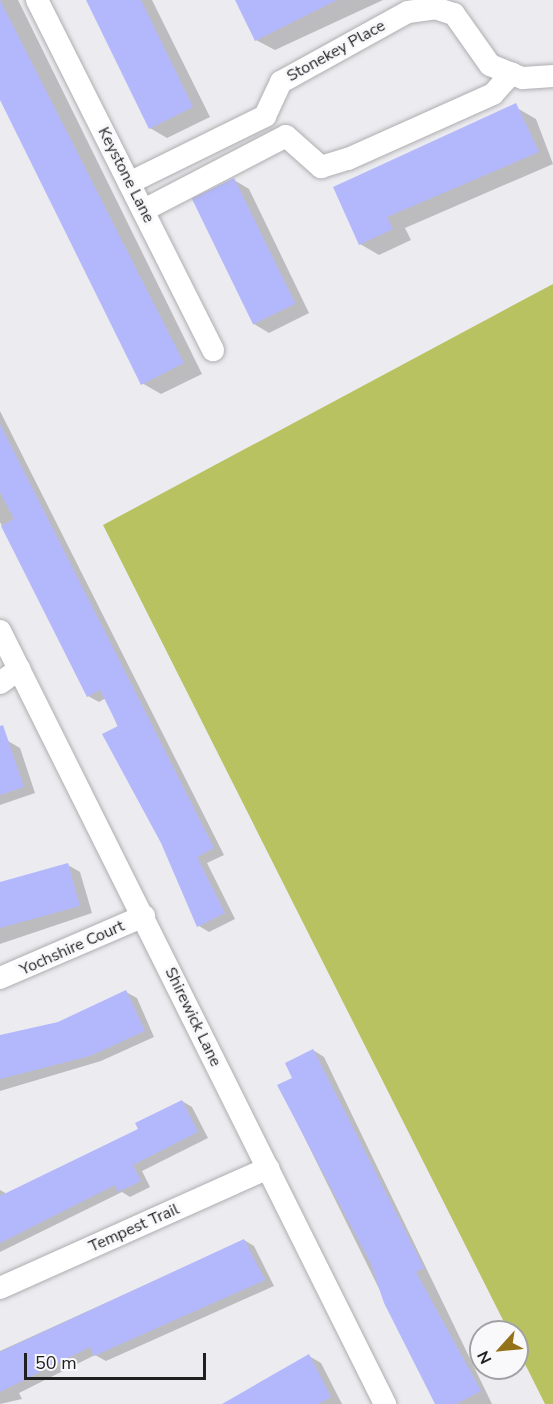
<!DOCTYPE html>
<style>
body{margin:0}
#map{position:relative;width:553px;height:1404px;overflow:hidden;background:#ecebef;font-family:"Nunito Sans",sans-serif}
div>[style]{position:absolute}
.forest>*{inset:0;background:#b9c260}
.shadow>*{inset:0;background:#0003}
.building>*{inset:0;background:#b3b8fd;transform-origin:0 0}
.roads{filter:drop-shadow(0 0 2px #aeaeb1) drop-shadow(0 0 2px #aeaeb1)}
.minor>*{height:22px;margin:-11px;padding:0 11px;transform-origin:11px;border-radius:11px;background:#fff}
span{translate:-50% -50%;white-space:nowrap;text-align:center;line-height:1.15;-webkit-text-stroke:6px #f9f9fc;paint-order:stroke}
.street-label{font-size:16px;color:#1f1f20}
.north{position:absolute;left:469px;top:1320px;width:60px;height:60px;box-sizing:border-box;background:#f9f9fc;border:2px solid #a2a2a4;border-radius:50%;rotate:243deg;font-size:16px;font-weight:700;line-height:24px;text-align:center;color:#1f1f20}
.north::after{content:'';display:block;margin:auto;width:21px;height:27px;background:#937219;clip-path:polygon(50% 0,100% 100%,50% 72%,0 100%)}
.scale{position:absolute;left:24px;top:1353px;width:182px;height:27px;box-sizing:border-box;border:3px solid #1f1f20;border-top:0;padding-left:8px;font-size:18px;line-height:21px;white-space:nowrap;color:#1f1f20;-webkit-text-stroke:4px #f9f9fc;paint-order:stroke}
</style>
<div id="map">
<div class="forest">
<i style="clip-path:polygon(553px 284px,553px 1404px,545px 1404px,517px 1348px,517px 1332px,509px 1332px,103px 525px)"></i>
</div>
<div class="shadow">
<i style="clip-path:polygon(0 0,18px 0,202px 374px,161px 394px,142px 383px,0 95px)"></i>
<i style="clip-path:polygon(87px 0,152px 0,210px 117px,167px 138px,150px 128px)"></i>
<i style="clip-path:polygon(236px 0,383px 0,275px 50px,256px 40px)"></i>
<i style="clip-path:polygon(517px 108px,536px 119px,553px 164px,405px 228px,411px 240px,379px 255px,360px 244px,335px 188px)"></i>
<i style="clip-path:polygon(234px 180px,249px 189px,309px 313px,269px 333px,254px 324px)"></i>
<i style="clip-path:polygon(0 411px,224px 855px,207px 863px,235px 919px,209px 932px,199px 926px,106px 698px,99px 702px,88px 696px,0 522px)"></i>
<i style="clip-path:polygon(8px 741px,20px 748px,35px 793px,0 805px,0 743px)"></i>
<i style="clip-path:polygon(68px 865px,80px 872px,92px 913px,0 944px,0 886px)"></i>
<i style="clip-path:polygon(126px 992px,137px 998px,154px 1037px,101px 1061px,0 1091px,0 1037px,59px 1023px)"></i>
<i style="clip-path:polygon(313px 1050px,324px 1057px,492px 1404px,436px 1404px,279px 1086px,294px 1078px)"></i>
<i style="clip-path:polygon(182px 1101px,192px 1107px,208px 1138px,142px 1171px,150px 1187px,130px 1197px,122px 1192px,0 1252px,0 1190px,7px 1194px,140px 1129px)"></i>
<i style="clip-path:polygon(244px 1240px,254px 1246px,274px 1286px,106px 1361px,95px 1355px,19px 1393px,22px 1399px,0 1404px,0 1351px)"></i>
<i style="clip-path:polygon(309px 1356px,321px 1363px,342px 1404px,227px 1404px)"></i>
</div>
<div class="building">
<i style="clip-path:polygon(0 0,184px 363px,141px 385px,0 100px)"></i>
<i style="clip-path:polygon(86px 0,141px 0,193px 107px,149px 129px)"></i>
<i style="clip-path:polygon(235px 0,337px 0,255px 41px)"></i>
<i style="clip-path:polygon(516px 103px,539px 152px,387px 217px,393px 229px,359px 245px,333px 187px)"></i>
<i style="left:234px;top:178px;width:140px;height:47px;rotate:64deg"></i>
<i style="clip-path:polygon(0 424px,214px 848px,197px 857px,225px 913px,197px 927px,161px 843px,102px 734px,118px 726px,100px 690px,87px 697px,1px 526px,14px 519px,0 492px)"></i>
<i style="clip-path:polygon(3px 725px,24px 787px,0 795px,0 726px)"></i>
<i style="clip-path:polygon(68px 863px,80px 906px,0 928px,0 882px)"></i>
<i style="clip-path:polygon(126px 990px,145px 1031px,90px 1056px,0 1079px,0 1035px,58px 1022px)"></i>
<i style="clip-path:polygon(313px 1049px,424px 1268px,416px 1272px,481px 1391px,456px 1404px,435px 1404px,384px 1303px,371px 1264px,277px 1085px,292px 1078px,285px 1063px)"></i>
<i style="clip-path:polygon(182px 1100px,198px 1132px,133px 1165px,141px 1181px,118px 1192px,115px 1185px,0 1243px,0 1196px,138px 1129px,135px 1123px)"></i>
<i style="clip-path:polygon(244px 1239px,265px 1280px,94px 1356px,90px 1347px,0 1392px,0 1352px)"></i>
<i style="clip-path:polygon(309px 1354px,331px 1397px,318px 1404px,222px 1404px)"></i>
</div>
<div class="roads">
<div class="minor">
<i style="left:37px;top:0;width:392px;rotate:63.3deg"></i>
<i style="left:129px;top:183px;width:152px;rotate:-26.2deg"></i>
<i style="left:265px;top:116px;width:38px;rotate:-65deg"></i>
<i style="left:281px;top:82px;width:145px;rotate:-28.9deg"></i>
<i style="left:408px;top:12px;width:27px;rotate:-8deg"></i>
<i style="left:435px;top:8px;width:20px;rotate:18deg"></i>
<i style="left:454px;top:14px;width:62px;rotate:54.8deg"></i>
<i style="left:490px;top:65px;width:35px;rotate:22deg"></i>
<i style="left:523px;top:78px;width:30px;rotate:-4deg"></i>
<i style="left:144px;top:210px;width:160px;rotate:-27.5deg"></i>
<i style="left:286px;top:136px;width:47px;rotate:41.5deg"></i>
<i style="left:321px;top:167px;width:28px;rotate:-17deg"></i>
<i style="left:348px;top:159px;width:159px;rotate:-24.1deg"></i>
<i style="left:493px;top:94px;width:28px;rotate:-48deg"></i>
<i style="left:0;top:631px;width:864px;rotate:63.52deg"></i>
<i style="left:0;top:683px;width:24px;rotate:-36deg"></i>
<i style="left:0;top:978px;width:157px;rotate:-23.3deg"></i>
<i style="left:0;top:1288px;width:294px;rotate:-24.1deg"></i>
</div>
</div>
<div class="street-label">
<span style="left:336px;top:51px;rotate:-29deg">Stonekey Place</span>
<span style="left:126px;top:175px;rotate:63deg">Keystone Lane</span>
<span style="left:72px;top:948px;rotate:-24deg">Yochshire Court</span>
<span style="left:193px;top:1017px;rotate:64deg">Shirewick Lane</span>
<span style="left:134px;top:1228px;rotate:-24deg">Tempest Trail</span>
</div>
<div class="north">N</div>
<div class="scale">50 m</div>
</div>
